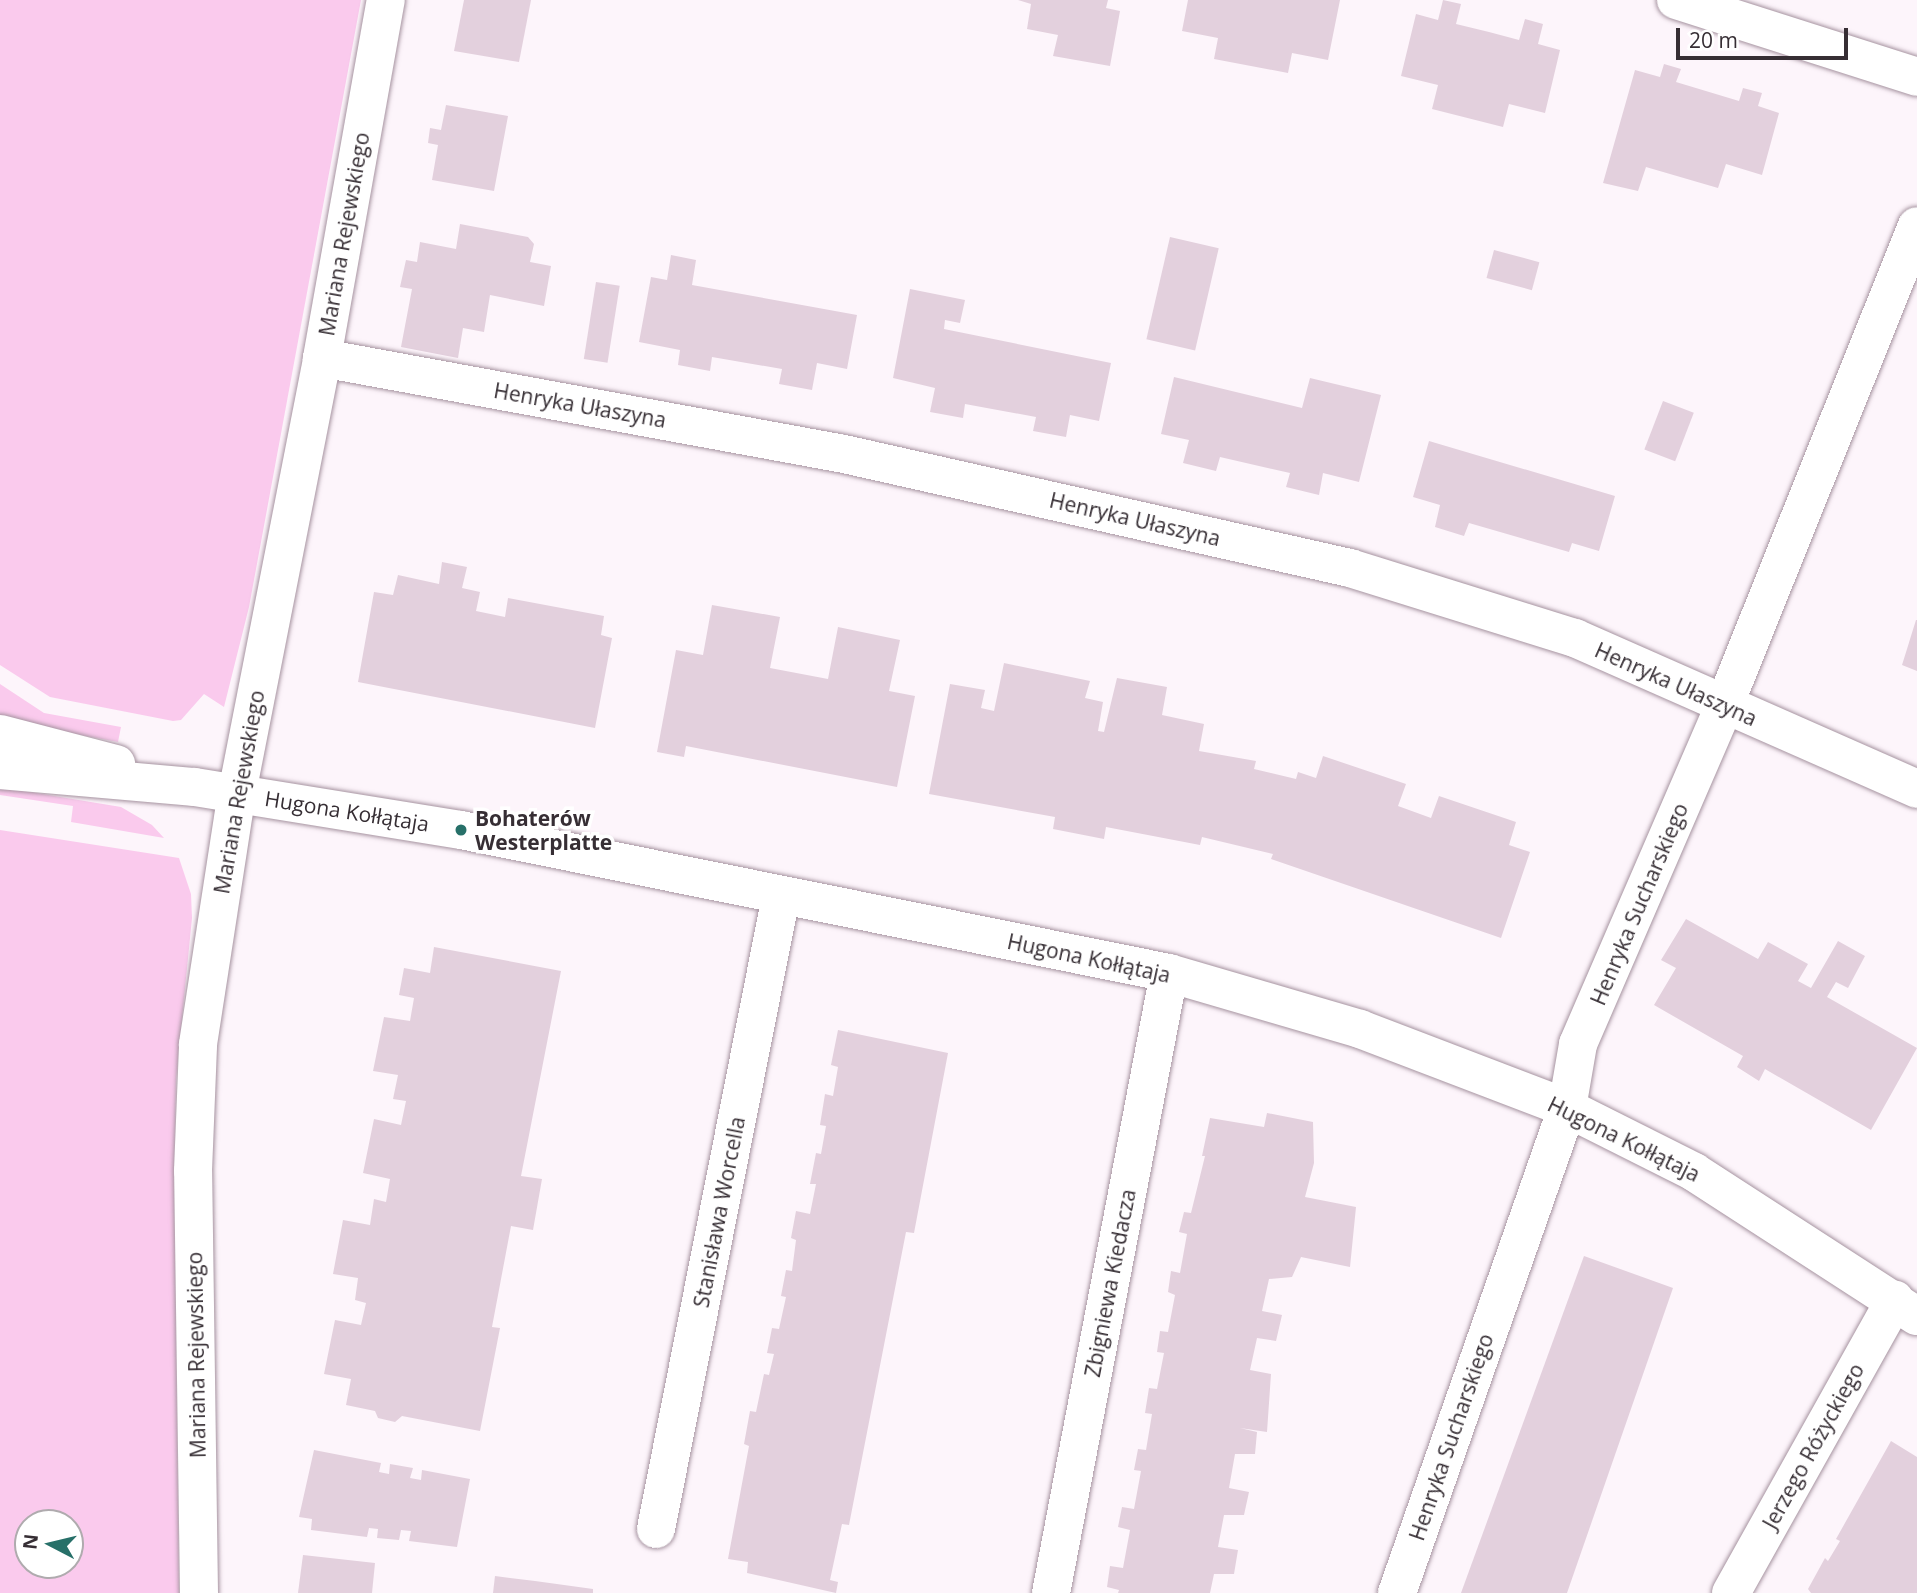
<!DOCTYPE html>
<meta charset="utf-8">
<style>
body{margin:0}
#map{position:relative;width:1917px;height:1593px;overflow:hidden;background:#fdf5fb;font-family:"Open Sans",sans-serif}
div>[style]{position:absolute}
.green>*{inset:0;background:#facaed}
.building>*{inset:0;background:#e3d0dd;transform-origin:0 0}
.roads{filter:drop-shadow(0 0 2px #a693a0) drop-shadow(0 0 2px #a693a0)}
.minor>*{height:38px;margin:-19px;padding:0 19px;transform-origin:19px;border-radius:19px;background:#fff}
.dots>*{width:19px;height:19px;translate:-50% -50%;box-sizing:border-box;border:4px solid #fff;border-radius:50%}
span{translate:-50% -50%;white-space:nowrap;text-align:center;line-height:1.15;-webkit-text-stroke:7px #fff;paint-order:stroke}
.street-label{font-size:21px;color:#362e34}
.poi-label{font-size:21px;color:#362e34;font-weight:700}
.left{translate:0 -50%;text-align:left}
.north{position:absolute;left:14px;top:1509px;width:70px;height:70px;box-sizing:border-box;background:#fff;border:2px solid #afabae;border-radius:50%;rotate:277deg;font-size:19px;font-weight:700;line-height:28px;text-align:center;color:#362e34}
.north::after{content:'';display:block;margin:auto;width:24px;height:32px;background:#277069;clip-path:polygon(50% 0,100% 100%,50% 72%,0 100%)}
.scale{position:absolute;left:1676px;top:28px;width:172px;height:32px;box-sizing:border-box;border:4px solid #362e34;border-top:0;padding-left:9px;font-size:21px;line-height:24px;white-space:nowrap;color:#362e34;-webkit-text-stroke:5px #fff;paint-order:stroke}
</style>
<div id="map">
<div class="green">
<i style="clip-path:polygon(0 0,361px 0,249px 607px,224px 707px,204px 694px,181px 720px,173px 721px,50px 697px,0 665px)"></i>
<i style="clip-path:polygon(0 684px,44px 713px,121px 727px,118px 742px,0 720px)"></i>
<i style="clip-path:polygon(0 787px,121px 807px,152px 825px,164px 838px,71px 822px,73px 806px,0 795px)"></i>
<i style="clip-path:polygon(evenodd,0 830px,179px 858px,191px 894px,192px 918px,176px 1079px,174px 1172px,179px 1593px,0 1593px,0 830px,28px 1523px,70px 1523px,70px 1565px,28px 1565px,28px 1523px)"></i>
</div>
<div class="building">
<i style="clip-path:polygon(464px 0,531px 0,519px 62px,454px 51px)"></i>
<i style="clip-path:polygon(1018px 0,1108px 0,1106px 8px,1120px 11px,1110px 66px,1053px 56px,1058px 35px,1027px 29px,1031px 4px)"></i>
<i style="clip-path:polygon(1188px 0,1340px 0,1328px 60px,1292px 53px,1288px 73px,1214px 59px,1218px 38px,1182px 31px)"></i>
<i style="clip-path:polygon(1443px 0,1461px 4px,1456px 24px,1489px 32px,1519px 40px,1525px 19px,1543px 24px,1538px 44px,1560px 50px,1545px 113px,1509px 104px,1503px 127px,1432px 109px,1438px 85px,1401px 76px,1416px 14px,1438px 20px)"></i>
<i style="clip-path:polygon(1664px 64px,1681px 69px,1676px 82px,1739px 101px,1743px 88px,1762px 93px,1758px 106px,1779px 113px,1762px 175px,1726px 164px,1718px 188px,1646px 167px,1638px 191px,1603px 183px,1635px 70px,1660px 77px)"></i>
<i style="clip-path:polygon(446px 105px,508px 116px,494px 191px,432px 180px,438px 145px,428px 143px,430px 128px,441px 130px)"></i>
<i style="clip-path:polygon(460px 224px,528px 237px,534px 244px,530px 262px,551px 266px,544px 306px,490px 295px,484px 332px,463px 328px,458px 358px,401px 347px,412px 289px,400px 287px,406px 260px,417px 262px,420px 242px,456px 249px)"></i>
<i style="left:1170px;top:237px;width:50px;height:105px;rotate:13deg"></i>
<i style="left:1494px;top:250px;width:47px;height:29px;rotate:15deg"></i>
<i style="clip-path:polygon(671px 255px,696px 260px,692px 285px,857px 315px,847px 369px,817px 363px,812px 390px,779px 384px,782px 369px,712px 357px,710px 371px,678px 365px,680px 350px,639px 342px,651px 277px,667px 280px)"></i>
<i style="left:596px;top:282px;width:24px;height:78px;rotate:9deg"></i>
<i style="clip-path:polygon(910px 289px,965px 300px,960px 323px,945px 320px,944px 329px,1111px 363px,1099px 421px,1070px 415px,1066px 437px,1033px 431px,1036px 417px,965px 404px,963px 418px,930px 412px,935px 388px,893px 378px)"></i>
<i style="clip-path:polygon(1174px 377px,1302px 408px,1310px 378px,1381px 395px,1359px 482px,1323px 473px,1319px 495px,1286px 487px,1290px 473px,1220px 457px,1216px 471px,1183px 463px,1189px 440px,1161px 434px)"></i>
<i style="left:1663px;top:401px;width:33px;height:52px;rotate:21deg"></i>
<i style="clip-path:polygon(1429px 441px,1615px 496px,1599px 551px,1572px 543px,1569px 552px,1469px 523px,1464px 536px,1435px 527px,1440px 505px,1413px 497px)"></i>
<i style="clip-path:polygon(442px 562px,467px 567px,462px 588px,480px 592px,476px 611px,505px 617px,508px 598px,604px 616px,601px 635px,612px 638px,595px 728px,358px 682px,374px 592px,393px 595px,398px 575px,439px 584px)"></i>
<i style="clip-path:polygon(712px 605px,780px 617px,770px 668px,828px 679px,838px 627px,900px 640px,889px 691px,915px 696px,897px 787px,686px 746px,684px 757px,657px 752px,676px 650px,703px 655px)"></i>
<i style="clip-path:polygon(1916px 620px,1917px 620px,1917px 671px,1902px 665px)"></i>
<i style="clip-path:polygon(1004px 663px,1090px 681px,1085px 698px,1103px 702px,1098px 731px,1104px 732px,1117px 678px,1167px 687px,1162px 715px,1204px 724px,1199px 751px,1256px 761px,1254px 769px,1296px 779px,1298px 772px,1316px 778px,1323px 756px,1406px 784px,1398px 806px,1431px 818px,1439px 796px,1516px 822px,1509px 845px,1530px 852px,1501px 938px,1271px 859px,1273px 854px,1202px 837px,1200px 845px,1106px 827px,1104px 839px,1053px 829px,1055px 817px,929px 794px,950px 684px,985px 690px,981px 708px,994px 711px)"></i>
<i style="clip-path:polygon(1686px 919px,1758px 959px,1768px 942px,1808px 964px,1798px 981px,1811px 988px,1838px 941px,1865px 956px,1848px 988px,1836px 982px,1827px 997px,1917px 1048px,1871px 1130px,1765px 1069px,1759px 1081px,1737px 1067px,1743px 1056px,1654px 1005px,1676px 968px,1661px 960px)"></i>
<i style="clip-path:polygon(434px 947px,561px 971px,521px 1176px,542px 1179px,533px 1230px,511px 1226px,492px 1327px,500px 1328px,480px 1431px,402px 1416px,395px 1422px,378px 1418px,375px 1411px,346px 1405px,351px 1379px,324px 1374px,335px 1320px,361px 1325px,366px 1303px,355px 1300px,358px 1278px,333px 1274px,343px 1220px,370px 1225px,374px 1199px,386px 1202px,390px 1179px,363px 1173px,374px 1119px,401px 1125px,406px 1101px,393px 1099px,398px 1075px,373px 1071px,384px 1017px,410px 1021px,414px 998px,399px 995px,404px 968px,430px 973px)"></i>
<i style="clip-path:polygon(838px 1030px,948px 1053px,914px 1233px,906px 1232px,849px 1525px,842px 1524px,830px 1580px,838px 1582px,836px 1593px,747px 1573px,748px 1562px,728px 1559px,749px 1446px,744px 1444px,750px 1411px,756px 1412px,764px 1374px,769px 1375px,774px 1354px,767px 1353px,772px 1328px,779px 1329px,786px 1297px,781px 1296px,786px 1270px,792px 1271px,796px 1240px,791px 1238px,796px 1211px,810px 1214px,816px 1184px,810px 1184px,816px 1153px,821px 1154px,826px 1126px,820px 1125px,825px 1094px,833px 1096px,838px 1067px,831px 1065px)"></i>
<i style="clip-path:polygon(1267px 1113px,1313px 1122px,1314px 1163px,1305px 1197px,1356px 1207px,1350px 1267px,1301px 1257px,1292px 1277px,1269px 1279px,1262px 1311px,1282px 1315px,1276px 1341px,1257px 1338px,1250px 1370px,1271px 1374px,1267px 1432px,1240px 1428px,1257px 1432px,1255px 1454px,1235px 1454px,1229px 1488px,1249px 1492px,1244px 1515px,1224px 1515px,1218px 1547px,1238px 1550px,1234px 1574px,1214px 1574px,1210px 1593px,1118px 1593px,1119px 1590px,1107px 1587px,1110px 1566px,1123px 1568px,1130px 1530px,1118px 1527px,1122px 1507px,1134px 1509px,1141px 1471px,1134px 1470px,1138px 1449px,1146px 1450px,1152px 1414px,1145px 1413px,1149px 1388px,1157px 1389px,1164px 1353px,1157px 1352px,1160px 1331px,1168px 1332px,1175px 1295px,1168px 1292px,1171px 1271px,1180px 1273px,1187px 1234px,1179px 1232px,1184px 1212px,1191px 1213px,1205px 1156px,1202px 1156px,1210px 1118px,1264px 1127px)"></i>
<i style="clip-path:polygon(1584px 1256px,1673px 1288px,1567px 1593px,1461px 1593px)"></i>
<i style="clip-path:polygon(1891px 1441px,1917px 1457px,1917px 1593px,1811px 1593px,1808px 1589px,1825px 1558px,1828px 1561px,1840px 1541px,1836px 1539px)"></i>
<i style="clip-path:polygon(314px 1450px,381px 1463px,379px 1472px,389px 1474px,390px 1464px,413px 1468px,410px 1478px,421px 1480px,422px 1470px,470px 1479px,457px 1547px,409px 1541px,411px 1531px,401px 1530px,399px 1540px,377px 1538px,378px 1529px,369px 1528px,367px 1537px,311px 1530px,312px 1519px,299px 1517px)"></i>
<i style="clip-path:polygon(303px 1555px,375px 1563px,372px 1593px,298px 1593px)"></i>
<i style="clip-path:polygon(495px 1576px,535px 1581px,593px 1589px,593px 1593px,493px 1593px)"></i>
</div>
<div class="roads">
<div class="minor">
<i style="left:1676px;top:0;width:253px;rotate:17.7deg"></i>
<i style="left:322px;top:358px;width:531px;rotate:10.42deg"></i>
<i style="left:844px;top:454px;width:519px;rotate:12.7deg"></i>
<i style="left:1350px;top:568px;width:236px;rotate:17.3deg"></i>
<i style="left:1575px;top:638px;width:374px;rotate:23.8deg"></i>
<i style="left:0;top:734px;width:120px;rotate:14.5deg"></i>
<i style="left:0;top:770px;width:196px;rotate:5deg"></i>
<i style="left:195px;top:787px;width:269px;rotate:9.2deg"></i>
<i style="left:461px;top:830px;width:722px;rotate:11.42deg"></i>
<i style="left:1169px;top:973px;width:199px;rotate:16.3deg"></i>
<i style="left:1360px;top:1029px;width:222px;rotate:20.9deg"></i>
<i style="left:1567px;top:1108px;width:142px;rotate:26.7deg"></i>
<i style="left:1694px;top:1172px;width:265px;rotate:32.9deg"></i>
<i style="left:656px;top:1529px;width:645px;rotate:-78.83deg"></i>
<i style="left:199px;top:1593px;width:422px;rotate:-90.8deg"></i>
<i style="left:193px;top:1171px;width:127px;rotate:-87.7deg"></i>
<i style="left:198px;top:1044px;width:254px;rotate:-81.2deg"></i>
<i style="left:237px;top:793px;width:443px;rotate:-78.9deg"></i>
<i style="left:322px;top:358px;width:364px;rotate:-79.9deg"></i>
<i style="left:1051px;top:1593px;width:631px;rotate:-79.22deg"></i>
<i style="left:1397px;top:1593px;width:514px;rotate:-70.68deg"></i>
<i style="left:1567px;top:1108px;width:65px;rotate:-80.2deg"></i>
<i style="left:1578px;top:1044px;width:368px;rotate:-66.6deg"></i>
<i style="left:1724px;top:706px;width:517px;rotate:-68.1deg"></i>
<i style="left:1731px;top:1593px;width:336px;rotate:-60.8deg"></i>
</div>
</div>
<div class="dots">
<i style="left:461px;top:830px;background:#277069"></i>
</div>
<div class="street-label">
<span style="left:344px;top:234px;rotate:-80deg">Mariana Rejewskiego</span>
<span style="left:580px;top:405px;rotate:10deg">Henryka Ułaszyna</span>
<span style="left:1135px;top:519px;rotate:13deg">Henryka Ułaszyna</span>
<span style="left:1676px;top:684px;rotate:24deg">Henryka Ułaszyna</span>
<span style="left:239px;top:792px;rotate:-80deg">Mariana Rejewskiego</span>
<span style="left:347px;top:811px;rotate:9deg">Hugona Kołłątaja</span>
<span style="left:1639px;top:904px;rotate:-67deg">Henryka Sucharskiego</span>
<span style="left:1089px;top:958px;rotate:12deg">Hugona Kołłątaja</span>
<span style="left:1624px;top:1139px;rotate:26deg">Hugona Kołłątaja</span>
<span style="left:719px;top:1212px;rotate:-79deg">Stanisława Worcella</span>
<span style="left:1110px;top:1283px;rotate:-79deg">Zbigniewa Kiedacza</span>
<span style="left:196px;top:1355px;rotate:-91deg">Mariana Rejewskiego</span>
<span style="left:1451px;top:1437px;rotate:-71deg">Henryka Sucharskiego</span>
<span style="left:1813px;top:1446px;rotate:-61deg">Jerzego Różyckiego</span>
</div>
<div class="poi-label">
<span class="left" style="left:475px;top:830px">Bohaterów<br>Westerplatte</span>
</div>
<div class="north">N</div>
<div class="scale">20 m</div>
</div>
